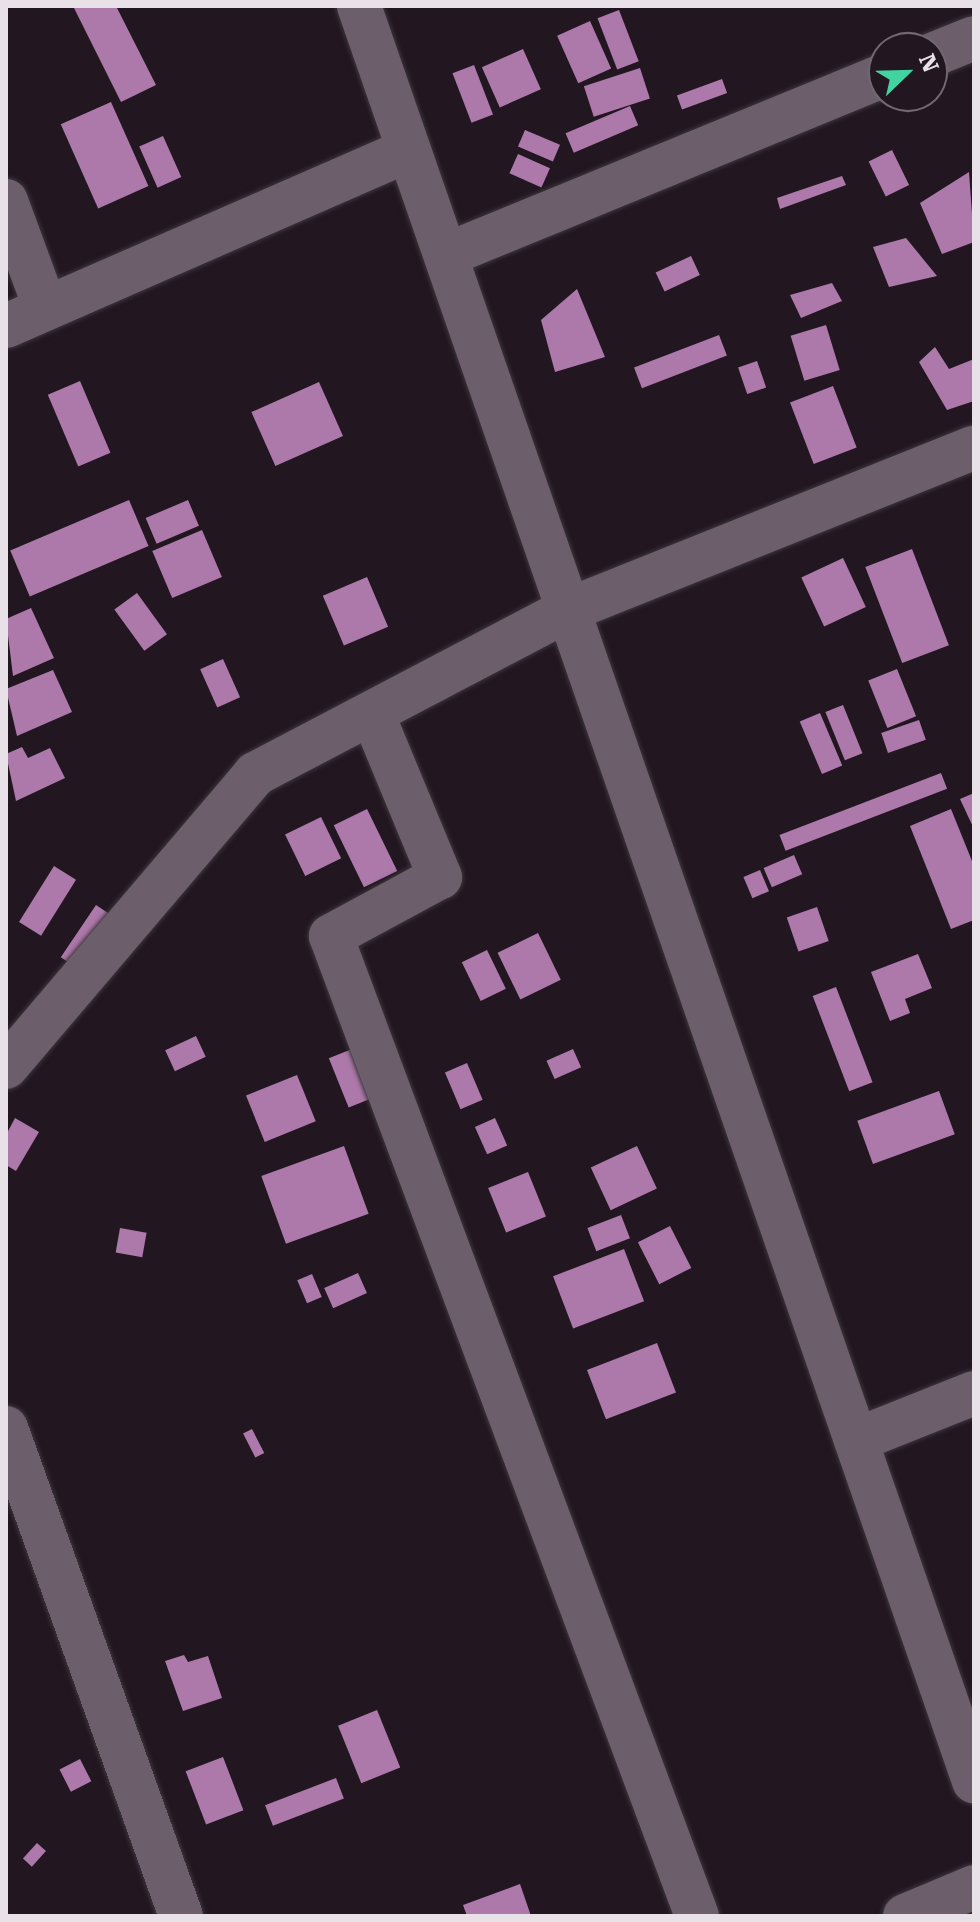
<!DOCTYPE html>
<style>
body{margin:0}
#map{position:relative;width:980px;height:1922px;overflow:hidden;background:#221721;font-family:"Roboto Serif",serif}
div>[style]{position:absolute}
.building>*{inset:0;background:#ad79aa;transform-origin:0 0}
.roads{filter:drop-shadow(0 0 2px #3c353c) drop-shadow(0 0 2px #3c353c)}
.minor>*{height:44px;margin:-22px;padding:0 22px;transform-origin:22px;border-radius:22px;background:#6c5f6b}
span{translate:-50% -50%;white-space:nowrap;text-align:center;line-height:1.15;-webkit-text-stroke:8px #221721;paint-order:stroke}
.frame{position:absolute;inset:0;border:8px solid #e8e1e8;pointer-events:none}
.north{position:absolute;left:868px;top:32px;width:80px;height:80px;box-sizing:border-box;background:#221721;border:2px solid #716871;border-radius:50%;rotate:67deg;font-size:22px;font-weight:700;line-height:32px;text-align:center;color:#e8e1e8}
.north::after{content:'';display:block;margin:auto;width:28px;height:36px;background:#41d4a1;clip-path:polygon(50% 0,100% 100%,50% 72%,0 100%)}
</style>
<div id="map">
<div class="building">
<i style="clip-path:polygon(73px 6px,116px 6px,156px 85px,121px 102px)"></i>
<i style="left:619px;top:10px;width:55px;height:23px;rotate:69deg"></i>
<i style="left:590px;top:21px;width:52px;height:36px;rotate:66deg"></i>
<i style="left:523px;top:49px;width:44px;height:45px;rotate:66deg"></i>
<i style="left:474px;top:65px;width:53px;height:23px;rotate:69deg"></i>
<i style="left:640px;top:68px;width:32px;height:59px;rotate:72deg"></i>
<i style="left:722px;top:79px;width:15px;height:48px;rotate:70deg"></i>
<i style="left:111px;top:102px;width:92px;height:55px;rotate:66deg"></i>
<i style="left:630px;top:106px;width:21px;height:70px;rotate:67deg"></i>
<i style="left:525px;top:130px;width:38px;height:18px;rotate:23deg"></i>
<i style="left:163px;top:136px;width:45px;height:26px;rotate:66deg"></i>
<i style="left:892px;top:150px;width:39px;height:26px;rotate:64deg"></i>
<i style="left:518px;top:154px;width:35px;height:21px;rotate:24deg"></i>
<i style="clip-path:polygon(969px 172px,974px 242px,942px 254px,920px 203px)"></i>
<i style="clip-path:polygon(842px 176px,846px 185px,780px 209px,777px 198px)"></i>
<i style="clip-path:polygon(906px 238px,937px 276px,889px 287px,873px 247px)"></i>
<i style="left:691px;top:256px;width:21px;height:39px;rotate:65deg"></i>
<i style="clip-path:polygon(832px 283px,842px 301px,801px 318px,790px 295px)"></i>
<i style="clip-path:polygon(577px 289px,605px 357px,555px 372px,541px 320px)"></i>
<i style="left:826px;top:325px;width:47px;height:37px;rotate:73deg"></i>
<i style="left:719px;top:335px;width:22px;height:91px;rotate:69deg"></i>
<i style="clip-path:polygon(935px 347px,949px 369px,974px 359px,974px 401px,947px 410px,919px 362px)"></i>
<i style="left:757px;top:361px;width:28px;height:20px;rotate:71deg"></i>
<i style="left:80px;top:381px;width:78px;height:35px;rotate:67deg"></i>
<i style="left:319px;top:382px;width:59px;height:74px;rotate:66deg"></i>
<i style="left:833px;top:386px;width:66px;height:46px;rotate:69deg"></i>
<i style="left:129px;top:500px;width:50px;height:129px;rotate:67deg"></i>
<i style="left:188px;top:500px;width:28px;height:46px;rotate:67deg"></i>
<i style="left:202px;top:530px;width:51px;height:54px;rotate:67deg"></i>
<i style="left:912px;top:549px;width:103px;height:50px;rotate:69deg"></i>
<i style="left:843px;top:558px;width:54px;height:46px;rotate:65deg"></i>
<i style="left:367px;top:577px;width:54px;height:48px;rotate:67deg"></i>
<i style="left:137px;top:593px;width:51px;height:28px;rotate:54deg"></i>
<i style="clip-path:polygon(31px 608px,54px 658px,13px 676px,6px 619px)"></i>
<i style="left:223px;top:659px;width:42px;height:25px;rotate:66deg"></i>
<i style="left:897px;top:669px;width:51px;height:31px;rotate:68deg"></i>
<i style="clip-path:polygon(53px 670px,72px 712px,17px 736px,6px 689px)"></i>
<i style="left:843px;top:705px;width:52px;height:19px;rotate:68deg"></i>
<i style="left:820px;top:713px;width:57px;height:22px;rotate:67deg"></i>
<i style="left:919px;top:720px;width:21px;height:40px;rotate:71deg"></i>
<i style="clip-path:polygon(22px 747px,28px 758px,50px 748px,65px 778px,16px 801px,6px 754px)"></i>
<i style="left:941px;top:773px;width:17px;height:173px;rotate:69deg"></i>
<i style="clip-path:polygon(974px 793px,974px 829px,960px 799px)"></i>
<i style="left:367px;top:809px;width:69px;height:37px;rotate:64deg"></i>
<i style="clip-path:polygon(951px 809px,974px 866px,974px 920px,951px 929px,910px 826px)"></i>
<i style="left:321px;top:817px;width:46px;height:40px;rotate:64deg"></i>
<i style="left:794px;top:855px;width:21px;height:33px;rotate:67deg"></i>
<i style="left:54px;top:866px;width:26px;height:66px;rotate:32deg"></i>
<i style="left:760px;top:870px;width:23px;height:18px;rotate:67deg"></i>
<i style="left:96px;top:905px;width:23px;height:63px;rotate:34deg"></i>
<i style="left:817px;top:907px;width:36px;height:32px;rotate:71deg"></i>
<i style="left:538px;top:933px;width:52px;height:45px;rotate:64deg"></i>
<i style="left:487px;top:950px;width:43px;height:28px;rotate:64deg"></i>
<i style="clip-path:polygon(918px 954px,932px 988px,905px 999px,910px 1013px,890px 1021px,871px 972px)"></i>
<i style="left:836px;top:987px;width:102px;height:25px;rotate:69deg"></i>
<i style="left:196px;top:1036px;width:23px;height:34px;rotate:65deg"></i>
<i style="left:352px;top:1049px;width:53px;height:25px;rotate:68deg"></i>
<i style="left:573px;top:1049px;width:20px;height:29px;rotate:66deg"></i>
<i style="left:467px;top:1063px;width:40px;height:24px;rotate:67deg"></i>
<i style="left:297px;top:1075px;width:50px;height:55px;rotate:68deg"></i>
<i style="left:939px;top:1091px;width:46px;height:87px;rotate:70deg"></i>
<i style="clip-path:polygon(15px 1118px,39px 1132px,16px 1171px,6px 1165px,6px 1135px)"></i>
<i style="left:495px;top:1118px;width:30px;height:22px;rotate:66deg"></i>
<i style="left:344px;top:1146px;width:72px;height:88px;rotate:70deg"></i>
<i style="left:637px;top:1146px;width:47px;height:51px;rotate:65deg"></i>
<i style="left:528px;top:1172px;width:48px;height:43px;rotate:68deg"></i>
<i style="left:621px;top:1215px;width:25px;height:36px;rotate:69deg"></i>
<i style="left:670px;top:1226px;width:47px;height:36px;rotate:63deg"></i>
<i style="left:120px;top:1228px;width:27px;height:25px;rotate:10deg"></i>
<i style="left:624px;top:1249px;width:56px;height:76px;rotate:69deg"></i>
<i style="left:358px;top:1273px;width:22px;height:37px;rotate:66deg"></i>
<i style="left:312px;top:1274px;width:25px;height:16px;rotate:67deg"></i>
<i style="left:657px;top:1343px;width:53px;height:75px;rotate:69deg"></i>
<i style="left:252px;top:1429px;width:27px;height:10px;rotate:63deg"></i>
<i style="clip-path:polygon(184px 1655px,188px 1662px,208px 1656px,222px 1698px,183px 1711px,165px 1661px)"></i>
<i style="left:377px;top:1710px;width:62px;height:42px;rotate:68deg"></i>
<i style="left:223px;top:1757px;width:57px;height:40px;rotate:69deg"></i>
<i style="left:80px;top:1759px;width:25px;height:23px;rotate:63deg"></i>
<i style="left:336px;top:1778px;width:22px;height:76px;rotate:69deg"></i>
<i style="left:37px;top:1843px;width:12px;height:21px;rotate:42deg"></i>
<i style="clip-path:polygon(520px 1884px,531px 1916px,467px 1916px,463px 1905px)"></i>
</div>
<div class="roads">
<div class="minor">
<i style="left:359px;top:6px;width:1879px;rotate:70.89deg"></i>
<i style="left:932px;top:55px;width:45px;rotate:-22deg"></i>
<i style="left:6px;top:201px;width:113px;rotate:69.8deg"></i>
<i style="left:446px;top:255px;width:474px;rotate:-22.3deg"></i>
<i style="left:6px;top:326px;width:438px;rotate:-23.6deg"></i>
<i style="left:372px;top:713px;width:178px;rotate:67.5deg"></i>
<i style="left:440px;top:877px;width:124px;rotate:151.6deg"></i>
<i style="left:331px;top:936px;width:1046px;rotate:69.52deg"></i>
<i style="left:6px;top:1067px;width:385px;rotate:-49.6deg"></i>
<i style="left:255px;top:774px;width:353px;rotate:-27.7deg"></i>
<i style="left:568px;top:610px;width:437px;rotate:-21.8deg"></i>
<i style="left:6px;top:1428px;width:518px;rotate:70.27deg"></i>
<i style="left:856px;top:1440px;width:127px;rotate:-21.7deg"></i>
<i style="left:905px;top:1916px;width:75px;rotate:-22.8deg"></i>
</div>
</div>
<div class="frame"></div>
<div class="north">N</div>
</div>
